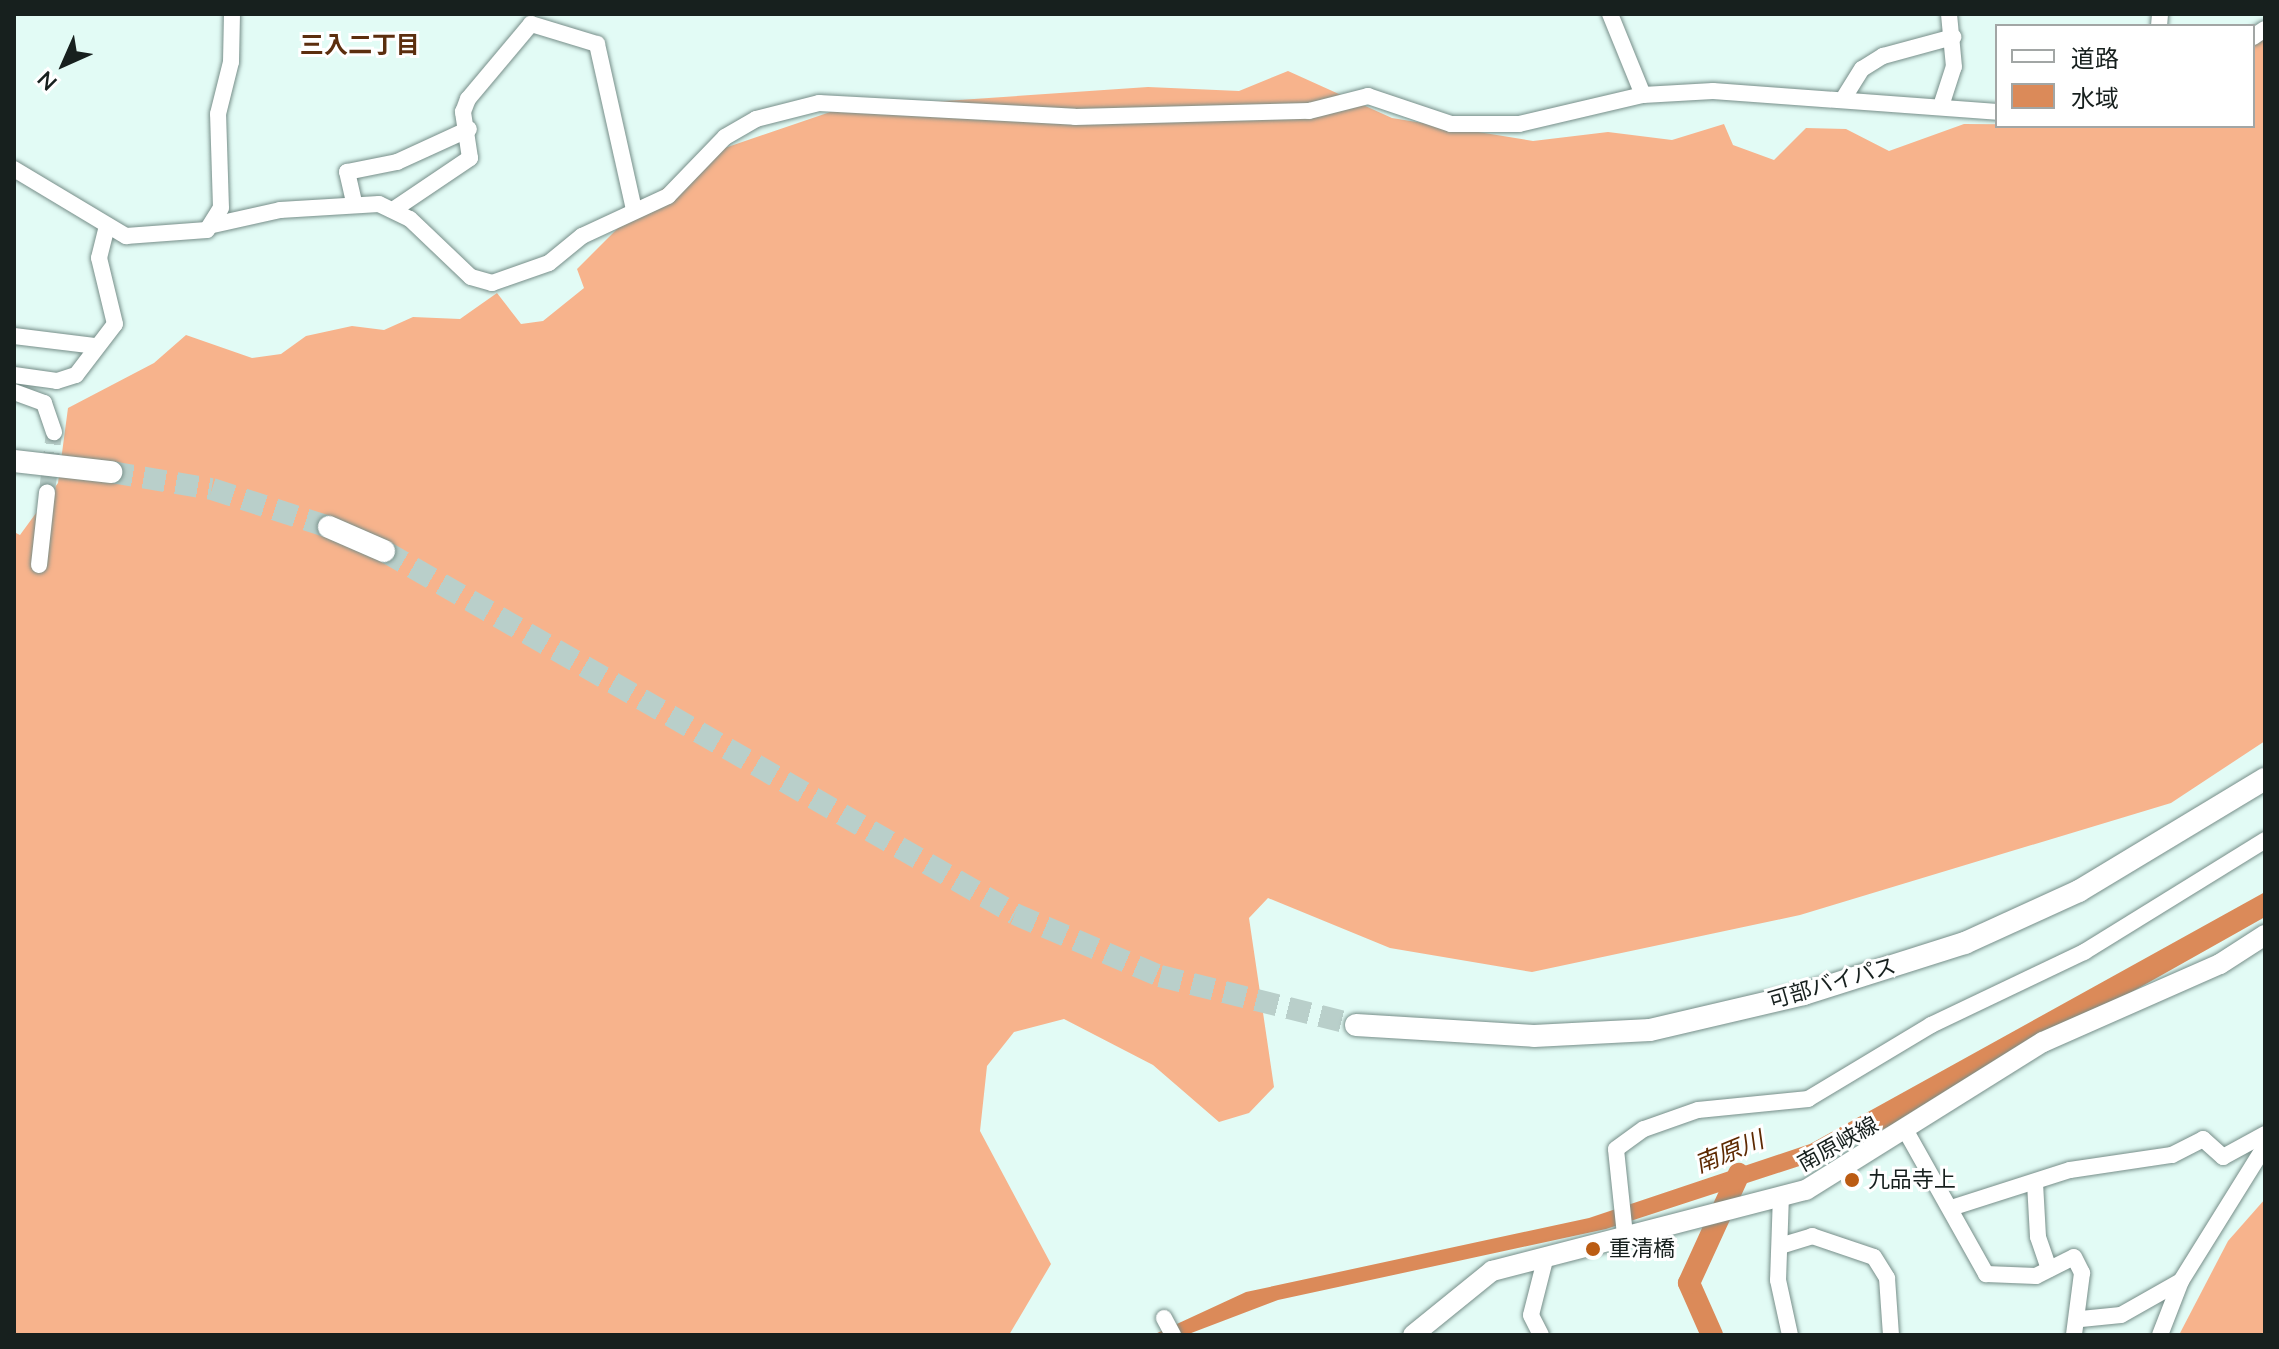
<!DOCTYPE html>
<meta charset="utf-8">
<style>
body{margin:0}
#map{position:relative;width:2279px;height:1349px;overflow:hidden;background:#e2fbf5;font-family:Mulish,"Noto Sans JP",sans-serif}
div>[style]{position:absolute}
.forest>*{inset:0;background:#f7b38c}
.water>*{inset:0;background:#db8a59}
.river>*{height:22px;margin:-11px;padding:0 11px;transform-origin:11px;border-radius:11px;background:#db8a59}
.minor-tunnel>*{height:16px;margin-top:-8px;transform-origin:0;background:repeating-linear-gradient(90deg,#b9cfca 0 16px,transparent 0 24px)}
.highway-tunnel>*{height:22px;margin-top:-11px;transform-origin:0;background:repeating-linear-gradient(90deg,#b9cfca 0 22px,transparent 0 33px)}
.roads{filter:drop-shadow(0 0 2px #778e89) drop-shadow(0 0 2px #778e89)}
.minor>*{height:16px;margin:-8px;padding:0 8px;transform-origin:8px;border-radius:8px;background:#fff}
.major>*{height:20px;margin:-10px;padding:0 10px;transform-origin:10px;border-radius:10px;background:#fff}
.highway>*{height:22px;margin:-11px;padding:0 11px;transform-origin:11px;border-radius:11px;background:#fff}
.dots>*{width:22px;height:22px;translate:-50% -50%;box-sizing:border-box;border:4px solid #fff;border-radius:50%}
span{translate:-50% -50%;white-space:nowrap;text-align:center;line-height:1.15;-webkit-text-stroke:6px #fff;paint-order:stroke}
.street-label{font-size:22px;color:#17201e}
.poi-label{font-size:22px;color:#17201e}
.left{translate:0 -50%;text-align:left}
.neighbourhood-label{font-size:24px;color:#5c2e0e;font-weight:700}
.water-label{font-size:24px;color:#5e2a02;font-style:italic}
.frame{position:absolute;inset:0;border:16px solid #17201e;pointer-events:none}
.legend{position:absolute;left:1995px;top:24px;width:260px;height:104px;box-sizing:border-box;background:#fff;border:2px solid #a2a6a5;margin:0;padding:10px 14px;list-style:none;font-size:24px;color:#17201e}
.legend li{display:flex;align-items:center;gap:16px;height:40px}
.legend b{width:40px;border:2px solid #a2a6a5}
.north{position:absolute;left:24px;top:24px;width:80px;height:80px;-webkit-text-stroke:6px #fff;paint-order:stroke;rotate:225deg;font-size:22px;font-weight:700;line-height:32px;text-align:center;color:#17201e}
.north::after{content:'';display:block;margin:auto;width:28px;height:36px;background:#17201e;clip-path:polygon(50% 0,100% 100%,50% 72%,0 100%)}
</style>
<div id="map">
<div class="forest">
<i style="clip-path:polygon(2265px 25px,2265px 741px,2171px 803px,1800px 915px,1532px 972px,1390px 948px,1268px 898px,1249px 918px,1274px 1087px,1249px 1113px,1219px 1122px,1153px 1065px,1064px 1019px,1014px 1032px,987px 1066px,980px 1131px,1051px 1264px,1009px 1335px,14px 1335px,14px 532px,20px 535px,58px 483px,68px 408px,154px 363px,186px 335px,252px 358px,281px 354px,306px 336px,352px 326px,384px 330px,413px 317px,460px 319px,497px 293px,521px 324px,543px 321px,584px 288px,577px 269px,643px 203px,716px 151px,842px 108px,1148px 87px,1239px 91px,1288px 71px,1392px 118px,1533px 141px,1608px 132px,1672px 140px,1724px 124px,1733px 145px,1774px 160px,1806px 128px,1846px 129px,1889px 151px,1964px 124px,2253px 126px,2253px 31px)"></i>
<i style="clip-path:polygon(2265px 1199px,2265px 1335px,2179px 1335px,2228px 1241px)"></i>
</div>
<div class="water">
<i style="clip-path:polygon(2265px 892px,2265px 917px,1913px 1115px,1818px 1160px,1606px 1229px,1278px 1300px,1186px 1335px,1153px 1335px,1246px 1292px,1589px 1218px,1810px 1144px)"></i>
</div>
<div class="river">
<i style="left:1712px;top:1335px;width:57px;rotate:-113.9deg"></i>
<i style="left:1689px;top:1283px;width:120px;rotate:-65.4deg"></i>
</div>
<div class="minor-tunnel">
<i style="left:47px;top:492px;width:60px;rotate:-83.3deg"></i>
</div>
<div class="highway-tunnel">
<i style="left:111px;top:472px;width:102px;rotate:9.6deg"></i>
<i style="left:212px;top:489px;width:123px;rotate:18deg"></i>
<i style="left:384px;top:551px;width:728px;rotate:29.91deg"></i>
<i style="left:1015px;top:914px;width:158px;rotate:23.2deg"></i>
<i style="left:1160px;top:976px;width:202px;rotate:14deg"></i>
</div>
<div class="roads">
<div class="minor">
<i style="left:1610px;top:14px;width:87px;rotate:67.8deg"></i>
<i style="left:531px;top:24px;width:69px;rotate:16.9deg"></i>
<i style="left:597px;top:44px;width:170px;rotate:77.4deg"></i>
<i style="left:2159px;top:26px;width:12px;rotate:-85deg"></i>
<i style="left:2253px;top:37px;width:14px;rotate:-34deg"></i>
<i style="left:1845px;top:96px;width:32px;rotate:-58deg"></i>
<i style="left:1862px;top:69px;width:25px;rotate:-32deg"></i>
<i style="left:1883px;top:56px;width:73px;rotate:-15.2deg"></i>
<i style="left:1942px;top:103px;width:38px;rotate:-72deg"></i>
<i style="left:1954px;top:67px;width:53px;rotate:-95.4deg"></i>
<i style="left:14px;top:169px;width:131px;rotate:30.9deg"></i>
<i style="left:126px;top:236px;width:81px;rotate:-4.2deg"></i>
<i style="left:207px;top:230px;width:26px;rotate:-58deg"></i>
<i style="left:221px;top:208px;width:94px;rotate:-91.8deg"></i>
<i style="left:218px;top:114px;width:54px;rotate:-76deg"></i>
<i style="left:231px;top:62px;width:48px;rotate:-88.8deg"></i>
<i style="left:354px;top:202px;width:31px;rotate:-103deg"></i>
<i style="left:347px;top:172px;width:51px;rotate:-11.3deg"></i>
<i style="left:397px;top:162px;width:79px;rotate:-24.6deg"></i>
<i style="left:393px;top:210px;width:93px;rotate:-34deg"></i>
<i style="left:470px;top:158px;width:47px;rotate:-98.7deg"></i>
<i style="left:463px;top:112px;width:14px;rotate:-69deg"></i>
<i style="left:468px;top:99px;width:98px;rotate:-50deg"></i>
<i style="left:213px;top:225px;width:69px;rotate:-12.6deg"></i>
<i style="left:280px;top:210px;width:99px;rotate:-3.5deg"></i>
<i style="left:379px;top:204px;width:34px;rotate:26deg"></i>
<i style="left:410px;top:219px;width:84px;rotate:43.6deg"></i>
<i style="left:471px;top:277px;width:22px;rotate:16deg"></i>
<i style="left:492px;top:283px;width:60px;rotate:-19.3deg"></i>
<i style="left:549px;top:263px;width:43px;rotate:-39.3deg"></i>
<i style="left:582px;top:236px;width:95px;rotate:-24.9deg"></i>
<i style="left:668px;top:196px;width:82px;rotate:-46deg"></i>
<i style="left:725px;top:137px;width:36px;rotate:-30deg"></i>
<i style="left:756px;top:119px;width:65px;rotate:-14.3deg"></i>
<i style="left:819px;top:103px;width:256px;rotate:3.1deg"></i>
<i style="left:1075px;top:117px;width:234px;rotate:-1.5deg"></i>
<i style="left:1309px;top:111px;width:61px;rotate:-14.3deg"></i>
<i style="left:1368px;top:96px;width:88px;rotate:18.6deg"></i>
<i style="left:1451px;top:124px;width:68px"></i>
<i style="left:1519px;top:124px;width:127px;rotate:-13.2deg"></i>
<i style="left:1643px;top:95px;width:70px;rotate:-3.3deg"></i>
<i style="left:1713px;top:91px;width:285px;rotate:4.2deg"></i>
<i style="left:14px;top:336px;width:83px;rotate:7deg"></i>
<i style="left:14px;top:375px;width:43px;rotate:7.9deg"></i>
<i style="left:57px;top:381px;width:20px;rotate:-18deg"></i>
<i style="left:76px;top:375px;width:64px;rotate:-52.6deg"></i>
<i style="left:115px;top:324px;width:68px;rotate:-103.6deg"></i>
<i style="left:99px;top:258px;width:32px;rotate:-76deg"></i>
<i style="left:14px;top:392px;width:32px;rotate:20deg"></i>
<i style="left:44px;top:403px;width:31px;rotate:71deg"></i>
<i style="left:39px;top:565px;width:73px;rotate:-83.7deg"></i>
<i style="left:1907px;top:1133px;width:162px;rotate:60.7deg"></i>
<i style="left:1986px;top:1274px;width:50px;rotate:2.3deg"></i>
<i style="left:2036px;top:1276px;width:42px;rotate:-26.6deg"></i>
<i style="left:2074px;top:1257px;width:18px;rotate:63deg"></i>
<i style="left:2082px;top:1273px;width:63px;rotate:97.4deg"></i>
<i style="left:2035px;top:1183px;width:54px;rotate:86.8deg"></i>
<i style="left:2038px;top:1237px;width:34px;rotate:71deg"></i>
<i style="left:1781px;top:1195px;width:85px;rotate:92deg"></i>
<i style="left:1778px;top:1280px;width:56px;rotate:77.7deg"></i>
<i style="left:1951px;top:1208px;width:125px;rotate:-17.7deg"></i>
<i style="left:2070px;top:1170px;width:103px;rotate:-8.4deg"></i>
<i style="left:2172px;top:1155px;width:35px;rotate:-27deg"></i>
<i style="left:2203px;top:1139px;width:27px;rotate:42deg"></i>
<i style="left:2223px;top:1157px;width:48px;rotate:-28.7deg"></i>
<i style="left:1625px;top:1235px;width:86px;rotate:-96deg"></i>
<i style="left:1616px;top:1149px;width:34px;rotate:-36deg"></i>
<i style="left:1644px;top:1129px;width:57px;rotate:-19.4deg"></i>
<i style="left:1698px;top:1110px;width:111px;rotate:-5.7deg"></i>
<i style="left:1808px;top:1099px;width:144px;rotate:-31deg"></i>
<i style="left:1931px;top:1025px;width:170px;rotate:-25.5deg"></i>
<i style="left:2084px;top:952px;width:213px;rotate:-31.7deg"></i>
<i style="left:1780px;top:1246px;width:34px;rotate:-17deg"></i>
<i style="left:1812px;top:1236px;width:65px;rotate:18.7deg"></i>
<i style="left:1874px;top:1257px;width:25px;rotate:58deg"></i>
<i style="left:1887px;top:1278px;width:57px;rotate:86deg"></i>
<i style="left:1164px;top:1318px;width:19px;rotate:62deg"></i>
<i style="left:2081px;top:1319px;width:40px;rotate:-5.7deg"></i>
<i style="left:2121px;top:1315px;width:69px;rotate:-29.5deg"></i>
<i style="left:1541px;top:1335px;width:22px;rotate:-117deg"></i>
<i style="left:1531px;top:1315px;width:61px;rotate:-75.7deg"></i>
<i style="left:2160px;top:1335px;width:58px;rotate:-68.7deg"></i>
<i style="left:2181px;top:1281px;width:159px;rotate:-58.1deg"></i>
</div>
<div class="major">
<i style="left:1413px;top:1335px;width:102px;rotate:-39deg"></i>
<i style="left:1492px;top:1271px;width:324px;rotate:-14.5deg"></i>
<i style="left:1806px;top:1190px;width:279px;rotate:-32deg"></i>
<i style="left:2043px;top:1042px;width:193px;rotate:-23.8deg"></i>
<i style="left:2220px;top:964px;width:54px;rotate:-32.8deg"></i>
</div>
<div class="highway">
<i style="left:14px;top:461px;width:98px;rotate:6.5deg"></i>
<i style="left:329px;top:527px;width:60px;rotate:23.6deg"></i>
<i style="left:1356px;top:1025px;width:178px;rotate:3.5deg"></i>
<i style="left:1534px;top:1036px;width:116px;rotate:-3deg"></i>
<i style="left:1650px;top:1030px;width:158px;rotate:-13.2deg"></i>
<i style="left:1804px;top:994px;width:169px;rotate:-17.6deg"></i>
<i style="left:1965px;top:943px;width:125px;rotate:-24.5deg"></i>
<i style="left:2079px;top:891px;width:217px;rotate:-31.1deg"></i>
</div>
</div>
<div class="dots">
<i style="left:1852px;top:1180px;background:#bb5c13"></i>
<i style="left:1593px;top:1249px;background:#bb5c13"></i>
</div>
<div class="street-label">
<span style="left:1832px;top:983px;rotate:-16deg">可部バイパス</span>
<span style="left:1838px;top:1144px;rotate:-29deg">南原峡線</span>
</div>
<div class="poi-label">
<span class="left" style="left:1868px;top:1180px">九品寺上</span>
<span class="left" style="left:1609px;top:1249px">重清橋</span>
</div>
<div class="neighbourhood-label">
<span style="left:360px;top:45px">三入二丁目</span>
</div>
<div class="water-label">
<span style="left:1729px;top:1152px;rotate:-22deg">南原川</span>
</div>
<div class="frame"></div>
<ul class="legend">
<li><b style="height:10px;background:#fff"></b>道路</li>
<li><b style="height:22px;background:#db8a59"></b>水域</li>
</ul>
<div class="north">N</div>
</div>
